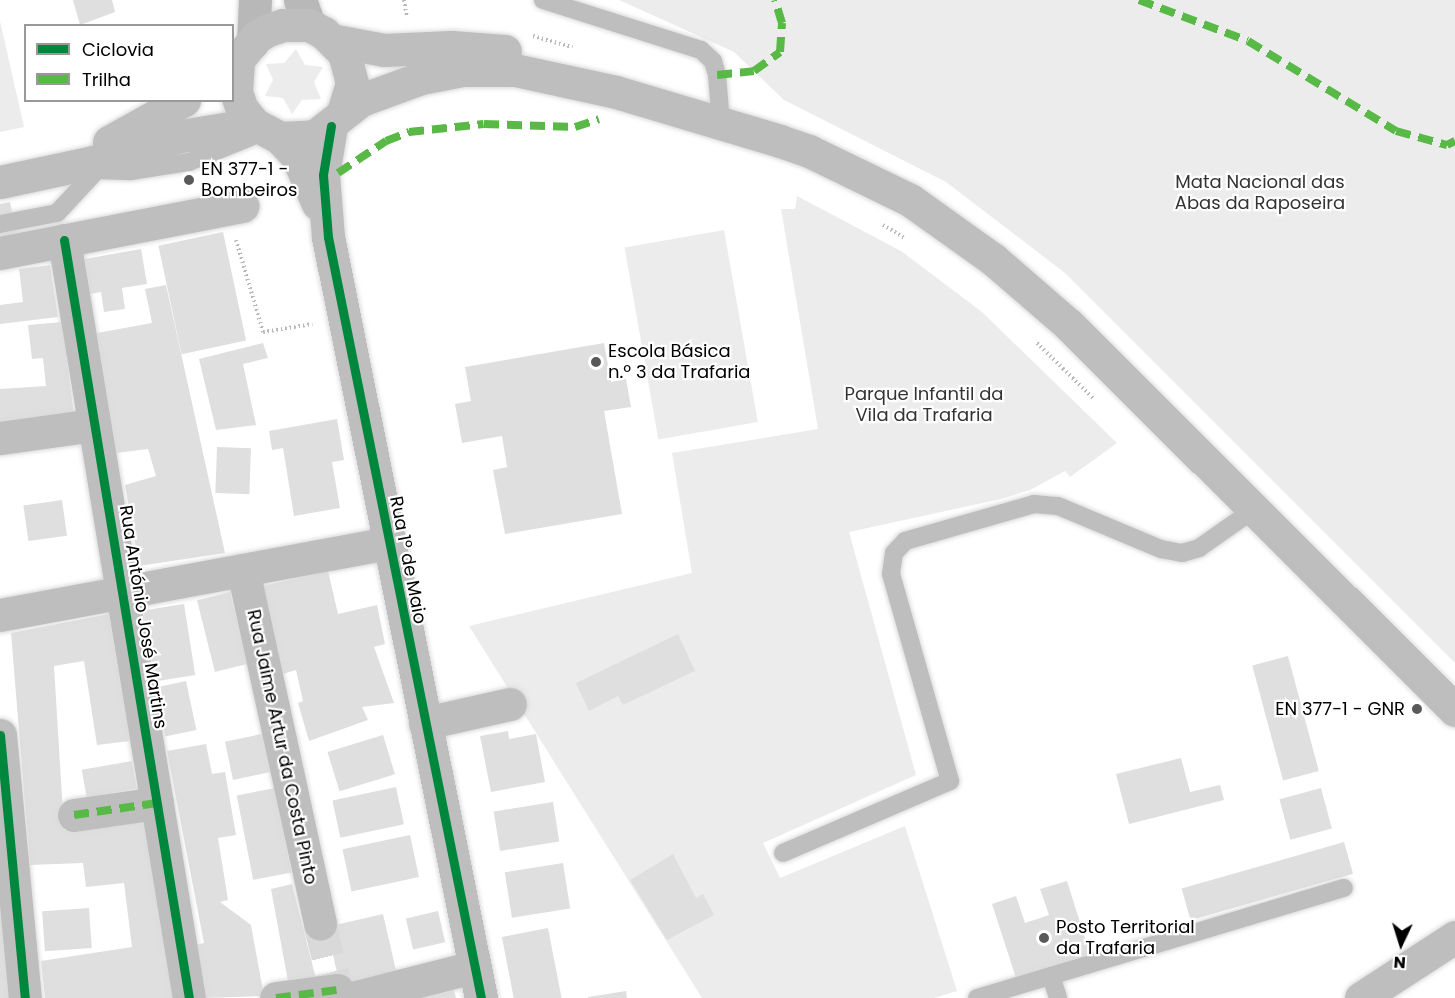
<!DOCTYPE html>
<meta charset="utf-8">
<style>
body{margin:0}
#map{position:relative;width:1455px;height:998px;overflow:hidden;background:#fff;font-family:Poppins,sans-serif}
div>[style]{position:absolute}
.green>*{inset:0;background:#ececec;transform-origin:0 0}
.building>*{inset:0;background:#dfdfdf;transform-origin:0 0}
.street-tunnel>*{height:33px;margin-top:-16.5px;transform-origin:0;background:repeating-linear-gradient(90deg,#d9d9d9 0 33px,transparent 0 49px)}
.path>*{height:4px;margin-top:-2px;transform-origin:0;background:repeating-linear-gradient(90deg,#b9b9b9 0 1.5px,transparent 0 4.5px)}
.roads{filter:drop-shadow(0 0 2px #dbdbdb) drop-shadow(0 0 2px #dbdbdb)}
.lane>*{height:18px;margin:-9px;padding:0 9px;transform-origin:9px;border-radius:9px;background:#bebebe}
.street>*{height:33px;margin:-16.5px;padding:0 16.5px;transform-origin:16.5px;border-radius:16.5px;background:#bebebe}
.secondary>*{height:33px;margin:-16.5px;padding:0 16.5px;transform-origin:16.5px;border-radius:16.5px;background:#b8b8b8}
.primary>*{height:33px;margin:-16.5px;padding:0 16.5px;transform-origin:16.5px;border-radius:16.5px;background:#bebebe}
.quiet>*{height:8px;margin-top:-4px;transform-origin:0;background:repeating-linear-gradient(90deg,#58b947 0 15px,transparent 0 23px)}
.cycleway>*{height:9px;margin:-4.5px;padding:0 4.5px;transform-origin:4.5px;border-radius:4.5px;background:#00873e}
.dots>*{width:16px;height:16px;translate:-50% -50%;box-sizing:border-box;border:3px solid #fff;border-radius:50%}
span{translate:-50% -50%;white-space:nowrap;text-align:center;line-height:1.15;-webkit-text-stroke:4.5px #fff;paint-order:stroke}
.poi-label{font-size:18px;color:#000}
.left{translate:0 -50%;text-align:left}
.right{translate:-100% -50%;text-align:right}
.park-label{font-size:18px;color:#333}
.street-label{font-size:18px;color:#000}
.legend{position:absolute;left:24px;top:24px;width:210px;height:78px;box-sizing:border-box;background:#fff;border:2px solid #999;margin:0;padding:8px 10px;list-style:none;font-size:18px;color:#000}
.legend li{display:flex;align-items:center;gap:12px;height:30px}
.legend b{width:30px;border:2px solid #999}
.north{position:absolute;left:1371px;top:914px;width:60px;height:60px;-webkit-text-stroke:4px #fff;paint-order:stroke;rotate:184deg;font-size:16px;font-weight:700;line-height:24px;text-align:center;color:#000}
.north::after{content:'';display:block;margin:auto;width:21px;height:27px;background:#000;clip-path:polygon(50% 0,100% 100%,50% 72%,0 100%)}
</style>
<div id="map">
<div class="green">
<i style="clip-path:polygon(619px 0,1455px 0,1455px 663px,1065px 273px,946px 182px,784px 100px,734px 52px)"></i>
<i style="clip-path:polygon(0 21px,24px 127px,0 132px)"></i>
<i style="clip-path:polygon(296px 49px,305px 65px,323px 67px,314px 82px,321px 99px,302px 100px,292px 114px,283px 98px,265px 96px,273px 80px,266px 64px,284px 63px)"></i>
<i style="clip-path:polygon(797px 196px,901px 251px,982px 312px,1117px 443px,1070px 477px,1065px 471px,1030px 490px,1001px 499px,849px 532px,916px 775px,763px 843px,780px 878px,905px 826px,957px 991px,934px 998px,702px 998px,469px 626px,692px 573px,672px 453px,818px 429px,781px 209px,795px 209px)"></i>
<i style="left:724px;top:230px;width:195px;height:101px;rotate:80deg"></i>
</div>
<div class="building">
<i style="clip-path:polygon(73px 0,112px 0,115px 12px,80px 25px)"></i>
<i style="clip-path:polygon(10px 202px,18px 238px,0 242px,0 204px)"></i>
<i style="left:223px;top:232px;width:111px;height:66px;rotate:78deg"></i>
<i style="clip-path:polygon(141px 249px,147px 284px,122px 288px,125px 309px,104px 312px,101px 292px,90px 294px,85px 259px)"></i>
<i style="clip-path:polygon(50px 265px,58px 317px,0 324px,0 305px,23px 302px,19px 269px)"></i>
<i style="clip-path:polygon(166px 285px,225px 553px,139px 566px,125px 485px,156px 476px,148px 449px,116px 453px,97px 333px,152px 323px,145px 289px)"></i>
<i style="clip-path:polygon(62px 322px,74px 415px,0 422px,0 389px,46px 386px,43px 358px,32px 359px,28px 325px)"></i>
<i style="clip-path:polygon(263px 343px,268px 358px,243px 364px,256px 425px,216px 430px,199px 359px)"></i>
<i style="clip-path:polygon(604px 343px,611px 382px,626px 379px,631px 407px,604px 411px,622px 514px,505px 534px,493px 470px,507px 467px,502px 436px,462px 443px,455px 404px,471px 401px,465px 367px)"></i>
<i style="clip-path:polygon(337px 419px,344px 460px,332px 462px,340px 508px,294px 516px,283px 448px,272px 450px,269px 431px)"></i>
<i style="left:217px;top:447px;width:34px;height:46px;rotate:2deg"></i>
<i style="left:62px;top:500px;width:36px;height:39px;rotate:82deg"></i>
<i style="clip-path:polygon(328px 571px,338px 614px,377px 605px,385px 644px,374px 647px,394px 703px,362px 707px,368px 720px,309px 741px,298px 703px,303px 701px,296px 670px,279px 675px,258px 587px)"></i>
<i style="left:230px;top:592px;width:74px;height:34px;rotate:76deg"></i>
<i style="left:184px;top:604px;width:72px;height:41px;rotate:81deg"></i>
<i style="clip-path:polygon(109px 614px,130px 741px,97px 745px,84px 661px,54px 666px,64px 830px,146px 822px,173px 998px,45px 998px,41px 961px,132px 947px,124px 883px,86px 887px,83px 863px,30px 865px,11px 633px)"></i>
<i style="clip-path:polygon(678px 634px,695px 671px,623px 705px,618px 696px,589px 711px,576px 683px)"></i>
<i style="left:1288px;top:656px;width:119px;height:37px;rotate:75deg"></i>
<i style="left:186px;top:681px;width:50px;height:32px;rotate:78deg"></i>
<i style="clip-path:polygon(508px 731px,509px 739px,536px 734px,545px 782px,491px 792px,480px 736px)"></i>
<i style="left:266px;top:733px;width:39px;height:42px;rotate:78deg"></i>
<i style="left:383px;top:735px;width:41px;height:58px;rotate:73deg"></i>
<i style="clip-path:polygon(206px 744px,212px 774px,225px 772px,236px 835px,218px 838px,228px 900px,220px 902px,251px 925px,264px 996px,205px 998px,195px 945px,204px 943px,167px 751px)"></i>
<i style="clip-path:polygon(1181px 758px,1190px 792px,1220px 785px,1224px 800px,1129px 824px,1116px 774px)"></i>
<i style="left:132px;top:761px;width:28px;height:51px;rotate:80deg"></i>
<i style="left:396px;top:787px;width:38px;height:65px;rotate:78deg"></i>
<i style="left:275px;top:788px;width:86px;height:39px;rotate:79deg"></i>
<i style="left:1321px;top:788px;width:42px;height:43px;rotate:75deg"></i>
<i style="left:553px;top:802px;width:40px;height:60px;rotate:81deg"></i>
<i style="left:410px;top:835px;width:43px;height:69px;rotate:78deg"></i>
<i style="left:1344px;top:842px;width:33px;height:169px;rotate:74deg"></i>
<i style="clip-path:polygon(673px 854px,696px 898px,703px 894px,714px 915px,667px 940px,630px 880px)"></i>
<i style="left:563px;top:863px;width:46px;height:59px;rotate:81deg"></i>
<i style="clip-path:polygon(1067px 881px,1090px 954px,1016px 978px,992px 904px,1016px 896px,1025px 923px,1049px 915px,1040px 889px)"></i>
<i style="clip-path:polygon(292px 884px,317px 983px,289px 987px,271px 889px)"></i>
<i style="clip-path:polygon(0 896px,12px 998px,0 998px)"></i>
<i style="left:89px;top:908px;width:40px;height:47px;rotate:86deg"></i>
<i style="left:438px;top:911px;width:32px;height:33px;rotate:77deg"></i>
<i style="left:383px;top:914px;width:62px;height:58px;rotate:77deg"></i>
<i style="left:548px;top:928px;width:71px;height:47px;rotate:79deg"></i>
<i style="clip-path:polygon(453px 987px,456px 998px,407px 998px)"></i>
<i style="clip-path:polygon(626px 991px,627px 998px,588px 998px,588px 997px)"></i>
</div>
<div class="street-tunnel">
<i style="left:320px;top:924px;width:76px;rotate:76.3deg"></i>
</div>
<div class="path">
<i style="left:404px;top:0;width:17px;rotate:80deg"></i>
<i style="left:533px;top:36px;width:41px;rotate:15.8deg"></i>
<i style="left:883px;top:225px;width:26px;rotate:31deg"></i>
<i style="left:236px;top:240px;width:96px;rotate:73.6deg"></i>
<i style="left:263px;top:332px;width:50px;rotate:-9.3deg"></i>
<i style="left:1037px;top:343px;width:80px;rotate:44.5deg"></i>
</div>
<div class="roads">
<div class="lane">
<i style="left:543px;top:0;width:166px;rotate:17.6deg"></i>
<i style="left:701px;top:50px;width:16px;rotate:43deg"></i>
<i style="left:713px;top:61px;width:15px;rotate:74deg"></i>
<i style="left:717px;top:75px;width:48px;rotate:85.2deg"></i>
<i style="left:96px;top:170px;width:35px;rotate:2deg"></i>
<i style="left:131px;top:171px;width:59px;rotate:-8.8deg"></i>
<i style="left:189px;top:162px;width:67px;rotate:-22deg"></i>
<i style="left:0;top:224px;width:58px;rotate:-10.9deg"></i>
<i style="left:57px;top:213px;width:59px;rotate:-47.1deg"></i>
<i style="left:783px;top:853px;width:182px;rotate:-23.3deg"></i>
<i style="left:950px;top:781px;width:215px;rotate:-105.9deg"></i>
<i style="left:891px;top:574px;width:21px;rotate:-82deg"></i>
<i style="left:894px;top:553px;width:16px;rotate:-47deg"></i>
<i style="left:905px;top:541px;width:134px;rotate:-16deg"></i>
<i style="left:1034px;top:504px;width:24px;rotate:5deg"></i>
<i style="left:1058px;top:506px;width:112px;rotate:22.7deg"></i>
<i style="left:1161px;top:549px;width:21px;rotate:11deg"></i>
<i style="left:1182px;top:553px;width:18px;rotate:-16deg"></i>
<i style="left:1199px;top:548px;width:66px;rotate:-35.1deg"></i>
<i style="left:1051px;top:976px;width:23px;rotate:72deg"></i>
<i style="left:977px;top:998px;width:383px;rotate:-16.7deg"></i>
</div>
<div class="street">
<i style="left:331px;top:126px;width:50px;rotate:99.3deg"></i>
<i style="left:323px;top:175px;width:62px;rotate:85.4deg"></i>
<i style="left:328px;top:237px;width:776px;rotate:78.63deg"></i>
<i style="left:280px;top:138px;width:25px;rotate:47deg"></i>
<i style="left:297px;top:156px;width:52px;rotate:66.4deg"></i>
<i style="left:64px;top:240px;width:768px;rotate:80.64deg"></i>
<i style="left:0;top:253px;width:247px;rotate:-11deg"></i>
<i style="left:0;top:438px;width:95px;rotate:-7.9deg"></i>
<i style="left:243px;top:570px;width:362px;rotate:77.7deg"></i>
<i style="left:0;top:615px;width:395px;rotate:-10.5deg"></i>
<i style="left:425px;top:723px;width:87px;rotate:-12.6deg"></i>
<i style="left:0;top:735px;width:264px;rotate:84.6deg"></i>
<i style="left:74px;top:815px;width:84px;rotate:-8.2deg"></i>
<i style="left:276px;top:998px;width:62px;rotate:-7.5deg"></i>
<i style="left:352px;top:998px;width:126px;rotate:-14.3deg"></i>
<i style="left:1361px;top:998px;width:112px;rotate:-33deg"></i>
</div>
<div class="secondary">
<i style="left:300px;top:0;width:27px;rotate:70deg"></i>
<i style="left:253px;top:42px;width:42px;rotate:-87.3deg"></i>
</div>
<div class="primary">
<i style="left:336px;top:41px;width:49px;rotate:10.6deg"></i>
<i style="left:384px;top:50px;width:67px;rotate:-2.6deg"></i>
<i style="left:451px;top:47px;width:54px;rotate:4.2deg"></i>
<i style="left:238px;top:63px;width:29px;rotate:94deg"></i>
<i style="left:236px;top:92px;width:18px;rotate:71deg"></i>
<i style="left:242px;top:109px;width:19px;rotate:51deg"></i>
<i style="left:254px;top:124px;width:30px;rotate:28deg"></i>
<i style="left:280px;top:138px;width:35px;rotate:-3deg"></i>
<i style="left:315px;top:136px;width:58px;rotate:-38deg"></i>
<i style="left:361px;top:100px;width:64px;rotate:-20.1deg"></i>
<i style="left:421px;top:78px;width:42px;rotate:-11deg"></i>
<i style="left:462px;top:70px;width:53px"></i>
<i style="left:515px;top:70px;width:103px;rotate:12.3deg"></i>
<i style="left:616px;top:92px;width:171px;rotate:16.6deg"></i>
<i style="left:780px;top:141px;width:31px;rotate:19deg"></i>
<i style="left:809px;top:151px;width:112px;rotate:25.9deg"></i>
<i style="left:910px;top:200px;width:103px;rotate:35.5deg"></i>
<i style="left:994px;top:260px;width:99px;rotate:40.9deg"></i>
<i style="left:1069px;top:325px;width:545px;rotate:44.93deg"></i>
<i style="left:232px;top:67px;width:38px;rotate:-51deg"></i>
<i style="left:256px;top:37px;width:14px;rotate:-30deg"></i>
<i style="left:268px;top:30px;width:16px;rotate:-18deg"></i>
<i style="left:283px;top:25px;width:26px"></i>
<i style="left:309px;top:25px;width:17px;rotate:28deg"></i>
<i style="left:324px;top:33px;width:28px;rotate:45deg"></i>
<i style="left:344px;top:53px;width:31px;rotate:75deg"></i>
<i style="left:352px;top:83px;width:31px;rotate:107deg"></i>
<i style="left:109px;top:142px;width:86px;rotate:-29.2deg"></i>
<i style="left:0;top:182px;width:95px;rotate:-12.1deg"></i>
<i style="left:93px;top:162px;width:92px;rotate:-16.5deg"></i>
<i style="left:181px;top:136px;width:74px;rotate:-9.3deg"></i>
</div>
</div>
<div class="quiet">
<i style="left:1139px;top:0;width:116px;rotate:20.6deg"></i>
<i style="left:1248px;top:41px;width:173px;rotate:31.3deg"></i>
<i style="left:1396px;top:131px;width:53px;rotate:15.4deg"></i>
<i style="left:1447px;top:145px;width:9px;rotate:-27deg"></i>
<i style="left:717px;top:75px;width:37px;rotate:-6deg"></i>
<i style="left:754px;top:71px;width:32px;rotate:-36deg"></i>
<i style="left:780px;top:52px;width:29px;rotate:-86deg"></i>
<i style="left:782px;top:23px;width:24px;rotate:-107deg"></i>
<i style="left:338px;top:173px;width:58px;rotate:-33.7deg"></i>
<i style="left:386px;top:141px;width:25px;rotate:-21deg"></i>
<i style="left:409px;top:132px;width:75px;rotate:-6.1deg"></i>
<i style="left:484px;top:124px;width:91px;rotate:1.9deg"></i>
<i style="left:575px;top:127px;width:25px;rotate:-18deg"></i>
<i style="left:74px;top:815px;width:84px;rotate:-8.2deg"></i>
<i style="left:276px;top:998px;width:62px;rotate:-7.5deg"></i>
</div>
<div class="cycleway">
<i style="left:331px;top:126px;width:50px;rotate:99.3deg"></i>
<i style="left:323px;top:175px;width:62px;rotate:85.4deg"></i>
<i style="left:328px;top:237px;width:776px;rotate:78.63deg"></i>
<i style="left:64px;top:240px;width:768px;rotate:80.64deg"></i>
<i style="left:0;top:735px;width:264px;rotate:84.6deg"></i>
</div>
<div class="dots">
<i style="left:189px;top:180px;background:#595959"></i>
<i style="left:596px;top:362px;background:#595959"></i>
<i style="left:1417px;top:709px;background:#595959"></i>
<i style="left:1044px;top:938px;background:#595959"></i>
</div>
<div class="poi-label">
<span class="left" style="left:201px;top:180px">EN 377-1 -<br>Bombeiros</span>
<span class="left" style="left:608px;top:362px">Escola Básica<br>n.º 3 da Trafaria</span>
<span class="right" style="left:1405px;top:709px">EN 377-1 - GNR</span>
<span class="left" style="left:1056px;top:938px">Posto Territorial<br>da Trafaria</span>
</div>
<div class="park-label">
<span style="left:1260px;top:193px">Mata Nacional das<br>Abas da Raposeira</span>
<span style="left:924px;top:405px">Parque Infantil da<br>Vila da Trafaria</span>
</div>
<div class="street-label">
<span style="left:408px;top:560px;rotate:79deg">Rua 1º de Maio</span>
<span style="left:143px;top:617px;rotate:81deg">Rua António José Martins</span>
<span style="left:282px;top:747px;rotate:78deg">Rua Jaime Artur da Costa Pinto</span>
</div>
<ul class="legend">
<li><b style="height:8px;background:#00873e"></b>Ciclovia</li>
<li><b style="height:8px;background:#58b947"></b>Trilha</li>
</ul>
<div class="north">N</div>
</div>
